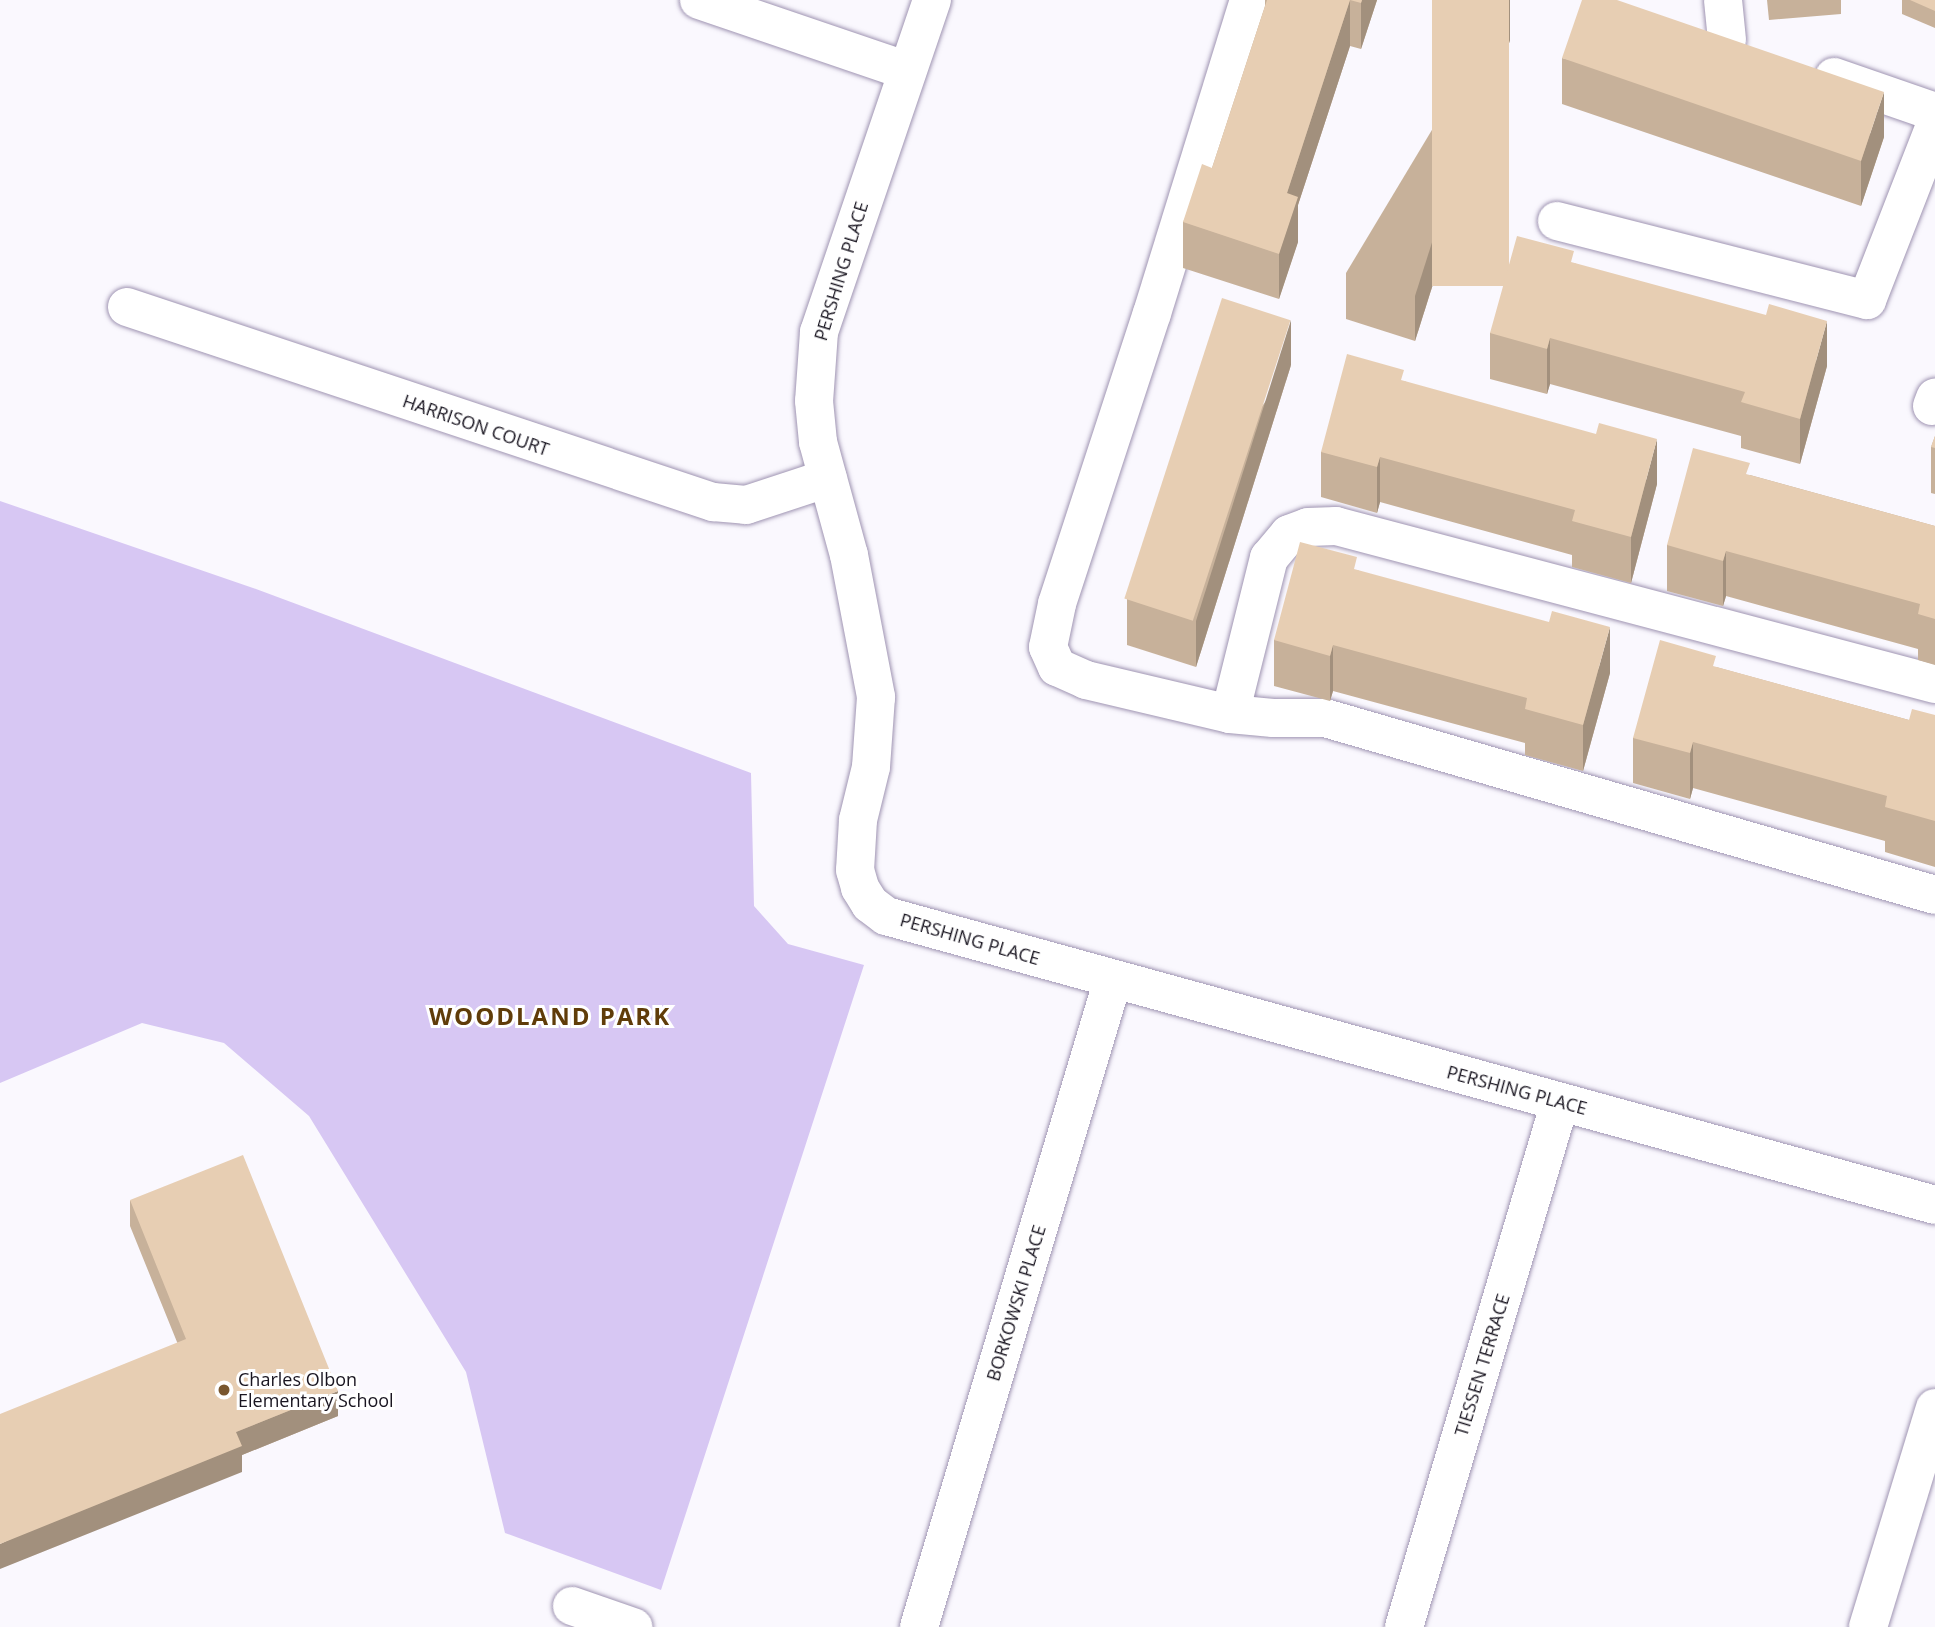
<!DOCTYPE html>
<style>
body{margin:0}
#map{position:relative;width:1935px;height:1627px;overflow:hidden;background:#faf8fe;font-family:"Open Sans",sans-serif}
div>[style]{position:absolute}
.green>*{inset:0;background:#d7c7f3}
.roads{filter:drop-shadow(0 0 2px #9f94b2) drop-shadow(0 0 2px #9f94b2)}
.minor>*{height:38px;margin:-19px;padding:0 19px;transform-origin:19px;border-radius:19px;background:#fff}
.wall>*{inset:0;background:#c7b19a}
.shaded-wall>*{inset:0;background:#a2907d}
.building>*{inset:0;background:#e7ceb3;transform-origin:0 0}
.dots>*{width:19px;height:19px;translate:-50% -50%;box-sizing:border-box;border:4px solid #fff;border-radius:50%}
span{translate:-50% -50%;white-space:nowrap;text-align:center;line-height:1.15;-webkit-text-stroke:6px #fff;paint-order:stroke}
.street-label{font-size:18px;color:#191520}
.poi-label{font-size:18px;color:#191520}
.left{translate:0 -50%;text-align:left}
.district-label{font-size:24px;color:#603c09;font-weight:700;letter-spacing:2px}
</style>
<div id="map">
<div class="green">
<i style="clip-path:polygon(0 501px,253px 588px,751px 773px,754px 906px,788px 944px,864px 965px,661px 1590px,505px 1533px,466px 1372px,309px 1116px,224px 1043px,142px 1023px,0 1083px)"></i>
</div>
<div class="roads">
<div class="minor">
<i style="left:699px;top:0;width:220px;rotate:18.8deg"></i>
<i style="left:932px;top:0;width:351px;rotate:108.8deg"></i>
<i style="left:819px;top:332px;width:69px;rotate:94.1deg"></i>
<i style="left:814px;top:401px;width:41px;rotate:84.4deg"></i>
<i style="left:818px;top:442px;width:117px;rotate:74.7deg"></i>
<i style="left:849px;top:555px;width:145px;rotate:79.2deg"></i>
<i style="left:876px;top:697px;width:70px;rotate:94.1deg"></i>
<i style="left:871px;top:767px;width:55px;rotate:103.8deg"></i>
<i style="left:858px;top:820px;width:50px;rotate:93.4deg"></i>
<i style="left:855px;top:870px;width:19px;rotate:74deg"></i>
<i style="left:860px;top:888px;width:19px;rotate:58deg"></i>
<i style="left:870px;top:904px;width:20px;rotate:37deg"></i>
<i style="left:886px;top:916px;width:1088px;rotate:15.4deg"></i>
<i style="left:1249px;top:0;width:328px;rotate:107.2deg"></i>
<i style="left:1152px;top:313px;width:306px;rotate:108.1deg"></i>
<i style="left:1057px;top:604px;width:44px;rotate:101.8deg"></i>
<i style="left:1048px;top:647px;width:22px;rotate:66deg"></i>
<i style="left:1057px;top:667px;width:32px;rotate:24deg"></i>
<i style="left:1086px;top:680px;width:148px;rotate:13.3deg"></i>
<i style="left:1230px;top:714px;width:43px;rotate:5.3deg"></i>
<i style="left:1273px;top:718px;width:52px"></i>
<i style="left:1325px;top:718px;width:635px;rotate:16.18deg"></i>
<i style="left:1723px;top:0;width:40px;rotate:84.3deg"></i>
<i style="left:1834px;top:77px;width:107px;rotate:19.1deg"></i>
<i style="left:1557px;top:221px;width:320px;rotate:14.3deg"></i>
<i style="left:1867px;top:300px;width:187px;rotate:-68.7deg"></i>
<i style="left:127px;top:307px;width:618px;rotate:18.41deg"></i>
<i style="left:713px;top:502px;width:33px;rotate:5deg"></i>
<i style="left:746px;top:505px;width:86px;rotate:-18.2deg"></i>
<i style="left:1932px;top:406px;width:9px;rotate:-69deg"></i>
<i style="left:1230px;top:714px;width:161px;rotate:-76deg"></i>
<i style="left:1269px;top:558px;width:31px;rotate:-50deg"></i>
<i style="left:1289px;top:534px;width:20px;rotate:-20deg"></i>
<i style="left:1308px;top:527px;width:28px;rotate:-2deg"></i>
<i style="left:1336px;top:526px;width:619px;rotate:14.78deg"></i>
<i style="left:572px;top:1606px;width:65px;rotate:19deg"></i>
<i style="left:919px;top:1627px;width:676px;rotate:-73.33deg"></i>
<i style="left:1404px;top:1627px;width:548px;rotate:-73.45deg"></i>
<i style="left:1868px;top:1627px;width:229px;rotate:-73deg"></i>
</div>
</div>
<div class="wall">
<i style="clip-path:polygon(1265px 0,1377px 0,1361px 49px,1350px 46px,1298px 205px,1298px 242px,1279px 299px,1183px 268px,1183px 222px,1212px 168px,1265px 6px)"></i>
<i style="clip-path:polygon(1510px 0,1510px 40px,1415px 341px,1346px 319px,1346px 273px)"></i>
<i style="clip-path:polygon(1767px 0,1841px 0,1841px 14px,1769px 20px)"></i>
<i style="clip-path:polygon(1902px 0,1935px 0,1935px 28px,1902px 14px)"></i>
<i style="clip-path:polygon(1562px 58px,1884px 137px,1861px 206px,1562px 104px)"></i>
<i style="clip-path:polygon(1574px 263px,1827px 366px,1800px 464px,1741px 448px,1741px 436px,1550px 384px,1547px 394px,1490px 379px,1490px 333px)"></i>
<i style="clip-path:polygon(1291px 365px,1196px 667px,1127px 645px,1127px 599px)"></i>
<i style="clip-path:polygon(1404px 381px,1657px 484px,1631px 583px,1572px 567px,1572px 555px,1380px 502px,1377px 513px,1321px 497px,1321px 452px)"></i>
<i style="clip-path:polygon(1935px 436px,1935px 494px,1931px 493px,1931px 447px)"></i>
<i style="clip-path:polygon(1750px 475px,1935px 526px,1935px 665px,1918px 660px,1918px 649px,1726px 596px,1723px 606px,1667px 591px,1667px 545px)"></i>
<i style="clip-path:polygon(1357px 570px,1610px 673px,1583px 771px,1525px 755px,1525px 743px,1333px 691px,1330px 701px,1274px 686px,1274px 640px)"></i>
<i style="clip-path:polygon(1716px 667px,1909px 720px,1935px 715px,1935px 867px,1885px 852px,1885px 841px,1693px 788px,1690px 799px,1633px 783px,1633px 738px)"></i>
<i style="clip-path:polygon(130px 1200px,338px 1416px,242px 1455px,242px 1472px,177px 1342px,130px 1226px)"></i>
</div>
<div class="shaded-wall">
<i style="clip-path:polygon(1350px 0,1350px 46px,1298px 205px,1298px 242px,1279px 299px,1279px 254px,1287px 193px)"></i>
<i style="clip-path:polygon(1362px 0,1377px 0,1361px 49px,1361px 3px)"></i>
<i style="clip-path:polygon(1509px 0,1510px 0,1510px 40px,1415px 341px,1415px 296px)"></i>
<i style="clip-path:polygon(1884px 92px,1884px 137px,1861px 206px,1861px 161px)"></i>
<i style="clip-path:polygon(1291px 320px,1291px 365px,1196px 667px,1196px 621px)"></i>
<i style="clip-path:polygon(1827px 321px,1827px 366px,1800px 464px,1800px 419px)"></i>
<i style="clip-path:polygon(1550px 338px,1550px 384px,1547px 394px,1547px 349px)"></i>
<i style="clip-path:polygon(1657px 439px,1657px 484px,1631px 583px,1631px 537px)"></i>
<i style="clip-path:polygon(1380px 457px,1380px 502px,1377px 513px,1377px 467px)"></i>
<i style="clip-path:polygon(1726px 551px,1726px 596px,1723px 606px,1723px 561px)"></i>
<i style="clip-path:polygon(1610px 627px,1610px 673px,1583px 771px,1583px 725px)"></i>
<i style="clip-path:polygon(1333px 645px,1333px 691px,1330px 701px,1330px 656px)"></i>
<i style="clip-path:polygon(1693px 742px,1693px 788px,1690px 799px,1690px 753px)"></i>
<i style="clip-path:polygon(338px 1391px,338px 1416px,242px 1455px,242px 1472px,0 1569px,0 1544px,236px 1432px)"></i>
</div>
<div class="building">
<i style="clip-path:polygon(1267px 0,1350px 0,1287px 193px,1298px 197px,1279px 254px,1183px 222px,1202px 164px,1212px 168px)"></i>
<i style="clip-path:polygon(1350px 0,1362px 0,1361px 3px)"></i>
<i style="left:1432px;top:0;width:77px;height:286px"></i>
<i style="clip-path:polygon(1582px 0,1617px 0,1884px 92px,1861px 161px,1562px 58px)"></i>
<i style="clip-path:polygon(1910px 0,1935px 0,1935px 11px)"></i>
<i style="clip-path:polygon(1517px 236px,1574px 251px,1571px 262px,1766px 315px,1769px 304px,1827px 321px,1800px 419px,1741px 402px,1745px 392px,1550px 338px,1547px 349px,1490px 333px)"></i>
<i style="left:1222px;top:298px;width:72px;height:316px;rotate:18deg"></i>
<i style="clip-path:polygon(1347px 354px,1404px 370px,1401px 380px,1596px 434px,1599px 423px,1657px 439px,1631px 537px,1572px 521px,1575px 510px,1380px 457px,1377px 467px,1321px 452px)"></i>
<i style="clip-path:polygon(1935px 436px,1935px 448px,1931px 447px)"></i>
<i style="clip-path:polygon(1693px 448px,1750px 463px,1746px 474px,1935px 526px,1935px 619px,1918px 614px,1920px 604px,1726px 551px,1723px 561px,1667px 545px)"></i>
<i style="clip-path:polygon(1300px 542px,1357px 557px,1354px 569px,1549px 622px,1552px 611px,1610px 627px,1583px 725px,1525px 709px,1527px 698px,1333px 645px,1330px 656px,1274px 640px)"></i>
<i style="clip-path:polygon(1660px 640px,1716px 656px,1713px 666px,1909px 720px,1912px 709px,1935px 715px,1935px 821px,1885px 807px,1887px 796px,1693px 742px,1690px 753px,1633px 738px)"></i>
<i style="clip-path:polygon(243px 1155px,338px 1391px,236px 1432px,242px 1446px,0 1544px,0 1414px,186px 1339px,130px 1200px)"></i>
</div>
<div class="dots">
<i style="left:224px;top:1390px;background:#79562e"></i>
</div>
<div class="street-label">
<span style="left:841px;top:271px;rotate:-73deg">PERSHING PLACE</span>
<span style="left:476px;top:425px;rotate:19deg">HARRISON COURT</span>
<span style="left:970px;top:939px;rotate:16deg">PERSHING PLACE</span>
<span style="left:1517px;top:1090px;rotate:15deg">PERSHING PLACE</span>
<span style="left:1016px;top:1303px;rotate:-73deg">BORKOWSKI PLACE</span>
<span style="left:1482px;top:1365px;rotate:-73deg">TIESSEN TERRACE</span>
</div>
<div class="poi-label">
<span class="left" style="left:238px;top:1390px">Charles Olbon<br>Elementary School</span>
</div>
<div class="district-label">
<span style="left:550px;top:1016px">WOODLAND PARK</span>
</div>
</div>
